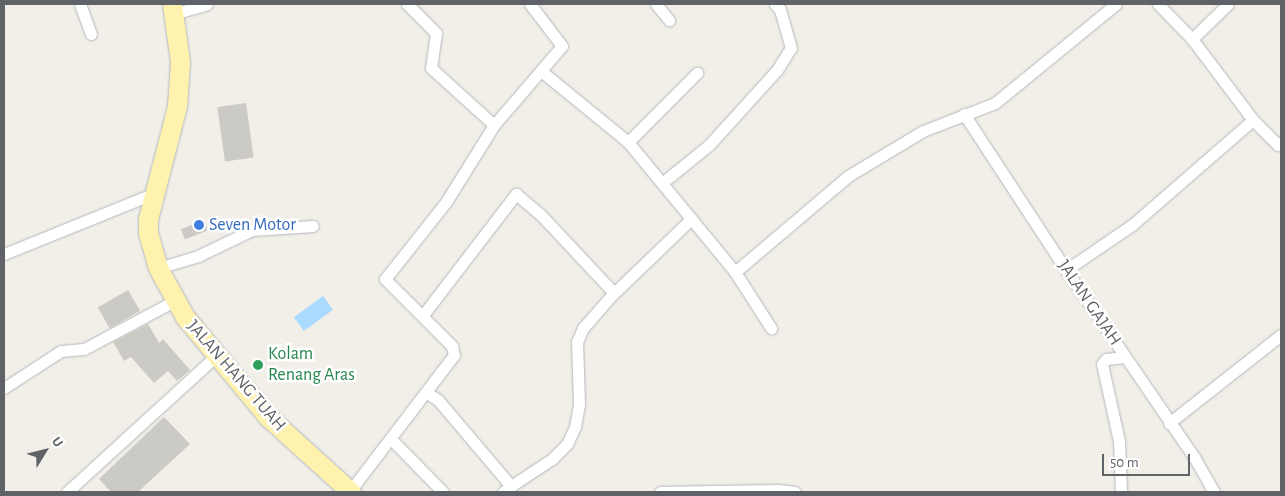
<!DOCTYPE html>
<style>
body{margin:0}
#map{position:relative;width:1285px;height:496px;overflow:hidden;background:#f1efe8;font-family:"Alegreya Sans",sans-serif}
div>[style]{position:absolute}
.water>*{inset:0;background:#aadaff;transform-origin:0 0}
.building>*{inset:0;background:#cccac5;transform-origin:0 0}
.roads{filter:drop-shadow(0 0 1px #b5b8bc) drop-shadow(0 0 1px #b5b8bc)}
.street>*{height:11px;margin:-5.5px;padding:0 5.5px;transform-origin:5.5px;border-radius:5.5px;background:#fff}
.primary>*{height:19px;margin:-9.5px;padding:0 9.5px;transform-origin:9.5px;border-radius:9.5px;background:#fff2af}
.dots>*{width:14px;height:14px;translate:-50% -50%;box-sizing:border-box;border:2px solid #fff;border-radius:50%}
span{translate:-50% -50%;white-space:nowrap;text-align:center;line-height:1.15;-webkit-text-stroke:5px #fff;paint-order:stroke}
.shop-label{font-size:18px;color:#366cbe}
.left{translate:0 -50%;text-align:left}
.street-label{font-size:18px;color:#5f6368}
.leisure-label{font-size:18px;color:#27864d}
.frame{position:absolute;inset:0;border:5px solid #5f6368;pointer-events:none}
.north{position:absolute;left:20px;top:426px;width:50px;height:50px;-webkit-text-stroke:4px #fff;paint-order:stroke;rotate:54deg;font-size:14px;font-weight:700;line-height:20px;text-align:center;color:#5f6368}
.north::after{content:'';display:block;margin:auto;width:18px;height:22px;background:#5f6368;clip-path:polygon(50% 0,100% 100%,50% 72%,0 100%)}
.scale{position:absolute;left:1102px;top:454px;width:88px;height:22px;box-sizing:border-box;border:2px solid #5f6368;border-top:0;padding-left:6px;font-size:15px;line-height:18px;white-space:nowrap;color:#5f6368;-webkit-text-stroke:4px #fff;paint-order:stroke}
</style>
<div id="map">
<div class="water">
<i style="left:323px;top:296px;width:17px;height:36px;rotate:54deg"></i>
</div>
<div class="building">
<i style="left:246px;top:103px;width:55px;height:29px;rotate:82deg"></i>
<i style="left:204px;top:220px;width:11px;height:25px;rotate:68deg"></i>
<i style="left:128px;top:290px;width:24px;height:35px;rotate:60deg"></i>
<i style="clip-path:polygon(148px 324px,159px 343px,163px 339px,190px 370px,177px 381px,168px 371px,154px 383px,131px 357px,124px 361px,113px 342px)"></i>
<i style="clip-path:polygon(164px 417px,190px 444px,138px 492px,111px 492px,99px 479px)"></i>
</div>
<div class="roads">
<div class="street">
<i style="left:80px;top:4px;width:32px;rotate:70deg"></i>
<i style="left:407px;top:4px;width:41px;rotate:45deg"></i>
<i style="left:436px;top:33px;width:35px;rotate:98deg"></i>
<i style="left:431px;top:68px;width:85px;rotate:42.1deg"></i>
<i style="left:656px;top:4px;width:21px;rotate:51deg"></i>
<i style="left:1158px;top:4px;width:49px;rotate:45.8deg"></i>
<i style="left:1192px;top:39px;width:101px;rotate:53deg"></i>
<i style="left:1253px;top:120px;width:35px;rotate:45deg"></i>
<i style="left:1278px;top:145px;width:4px;rotate:-45deg"></i>
<i style="left:173px;top:14px;width:35px;rotate:-16deg"></i>
<i style="left:1192px;top:39px;width:50px;rotate:-44.2deg"></i>
<i style="left:541px;top:71px;width:112px;rotate:39.2deg"></i>
<i style="left:628px;top:142px;width:168px;rotate:50.5deg"></i>
<i style="left:735px;top:272px;width:67px;rotate:57.3deg"></i>
<i style="left:964px;top:114px;width:186px;rotate:56.8deg"></i>
<i style="left:1066px;top:270px;width:227px;rotate:55.6deg"></i>
<i style="left:1194px;top:457px;width:40px;rotate:60.3deg"></i>
<i style="left:628px;top:142px;width:98px;rotate:-45deg"></i>
<i style="left:662px;top:183px;width:60px;rotate:-39deg"></i>
<i style="left:709px;top:145px;width:101px;rotate:-47.8deg"></i>
<i style="left:777px;top:70px;width:26px;rotate:-58deg"></i>
<i style="left:791px;top:48px;width:40px;rotate:-106deg"></i>
<i style="left:780px;top:10px;width:8px;rotate:-130deg"></i>
<i style="left:4px;top:254px;width:163px;rotate:-22deg"></i>
<i style="left:158px;top:268px;width:42px;rotate:-16.7deg"></i>
<i style="left:198px;top:256px;width:60px;rotate:-25.7deg"></i>
<i style="left:252px;top:230px;width:61px;rotate:-3.8deg"></i>
<i style="left:1066px;top:270px;width:80px;rotate:-34.3deg"></i>
<i style="left:1132px;top:225px;width:160px;rotate:-41deg"></i>
<i style="left:735px;top:272px;width:148px;rotate:-40.3deg"></i>
<i style="left:848px;top:176px;width:87px;rotate:-31deg"></i>
<i style="left:923px;top:131px;width:77px;rotate:-21.3deg"></i>
<i style="left:995px;top:103px;width:156px;rotate:-39.3deg"></i>
<i style="left:423px;top:315px;width:153px;rotate:-52.5deg"></i>
<i style="left:516px;top:194px;width:31px;rotate:40deg"></i>
<i style="left:540px;top:214px;width:108px;rotate:46.9deg"></i>
<i style="left:4px;top:388px;width:68px;rotate:-33deg"></i>
<i style="left:61px;top:351px;width:23px;rotate:-5deg"></i>
<i style="left:84px;top:349px;width:104px;rotate:-28deg"></i>
<i style="left:427px;top:393px;width:13px;rotate:32deg"></i>
<i style="left:438px;top:400px;width:113px;rotate:49.7deg"></i>
<i style="left:511px;top:486px;width:10px;rotate:143deg"></i>
<i style="left:1169px;top:423px;width:142px;rotate:-38.2deg"></i>
<i style="left:392px;top:440px;width:73px;rotate:45.6deg"></i>
<i style="left:511px;top:486px;width:49px;rotate:-33.4deg"></i>
<i style="left:552px;top:459px;width:21px;rotate:-45deg"></i>
<i style="left:567px;top:444px;width:19px;rotate:-65deg"></i>
<i style="left:575px;top:427px;width:23px;rotate:-80deg"></i>
<i style="left:579px;top:404px;width:62px;rotate:-91.8deg"></i>
<i style="left:577px;top:342px;width:15px;rotate:-67deg"></i>
<i style="left:583px;top:328px;width:44px;rotate:-48.7deg"></i>
<i style="left:612px;top:295px;width:110px;rotate:-43.9deg"></i>
<i style="left:350px;top:491px;width:171px;rotate:-52.6deg"></i>
<i style="left:454px;top:355px;width:9px;rotate:-103deg"></i>
<i style="left:452px;top:346px;width:95px;rotate:-135deg"></i>
<i style="left:385px;top:279px;width:98px;rotate:-51.6deg"></i>
<i style="left:446px;top:202px;width:91px;rotate:-58.1deg"></i>
<i style="left:494px;top:125px;width:104px;rotate:-49.3deg"></i>
<i style="left:562px;top:46px;width:53px;rotate:-127.3deg"></i>
<i style="left:67px;top:492px;width:200px;rotate:-42.4deg"></i>
<i style="left:660px;top:492px;width:118px;rotate:-1deg"></i>
<i style="left:778px;top:490px;width:17px;rotate:7deg"></i>
<i style="left:1121px;top:492px;width:51px;rotate:-92.2deg"></i>
<i style="left:1119px;top:441px;width:79px;rotate:-102.4deg"></i>
<i style="left:1102px;top:364px;width:6px;rotate:-51deg"></i>
<i style="left:1106px;top:359px;width:19px;rotate:-6deg"></i>
</div>
<div class="primary">
<i style="left:172px;top:4px;width:59px;rotate:82.1deg"></i>
<i style="left:180px;top:62px;width:44px;rotate:93.9deg"></i>
<i style="left:177px;top:106px;width:117px;rotate:104.4deg"></i>
<i style="left:148px;top:219px;width:14px;rotate:90deg"></i>
<i style="left:148px;top:233px;width:36px;rotate:74deg"></i>
<i style="left:158px;top:268px;width:56px;rotate:61.1deg"></i>
<i style="left:185px;top:317px;width:130px;rotate:50.3deg"></i>
<i style="left:268px;top:417px;width:112px;rotate:42.1deg"></i>
</div>
</div>
<div class="dots">
<i style="left:199px;top:225px;background:#3f7fe0"></i>
<i style="left:258px;top:365px;background:#2e9e5b"></i>
</div>
<div class="shop-label">
<span class="left" style="left:209px;top:225px">Seven Motor</span>
</div>
<div class="street-label">
<span style="left:1089px;top:303px;rotate:56deg">JALAN GAJAH</span>
<span style="left:236px;top:376px;rotate:49deg">JALAN HANG TUAH</span>
</div>
<div class="leisure-label">
<span class="left" style="left:268px;top:365px">Kolam<br>Renang Aras</span>
</div>
<div class="frame"></div>
<div class="north">U</div>
<div class="scale">50 m</div>
</div>
